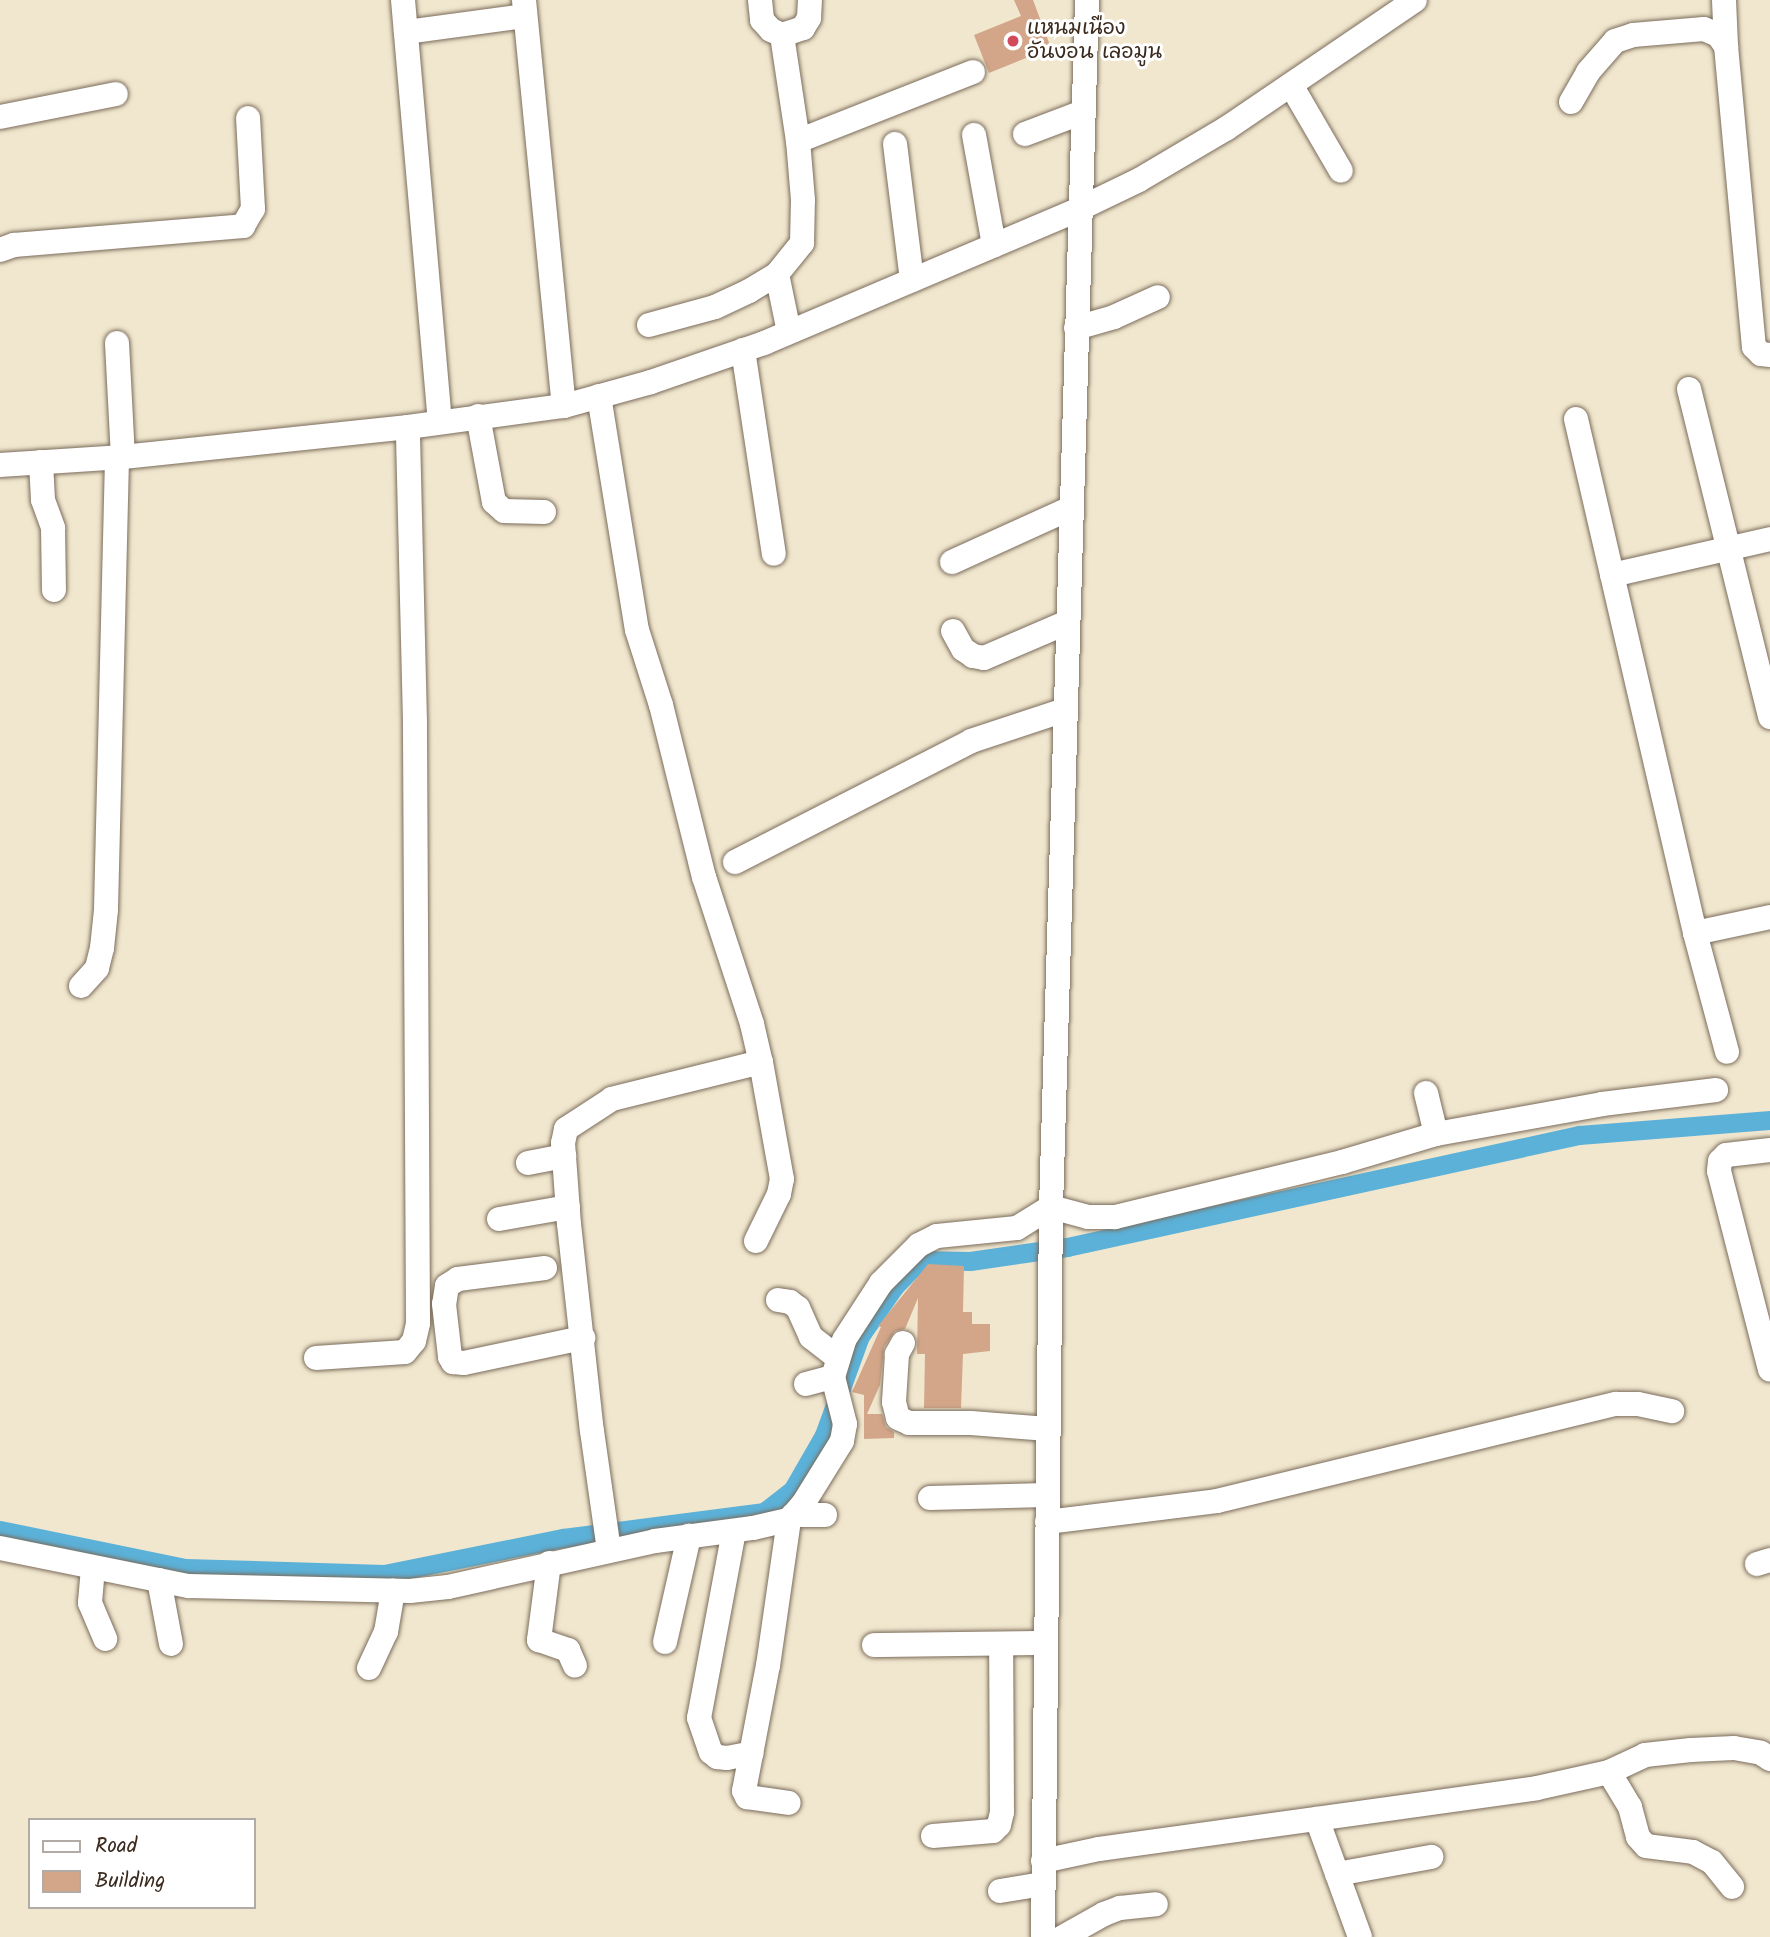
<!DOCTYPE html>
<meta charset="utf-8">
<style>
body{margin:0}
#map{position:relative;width:1770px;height:1937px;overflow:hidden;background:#f1e7ce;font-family:Kalam,"Playpen Sans Thai",sans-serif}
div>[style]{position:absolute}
.canal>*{height:19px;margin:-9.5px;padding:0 9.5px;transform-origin:9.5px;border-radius:9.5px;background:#5cb1d8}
.building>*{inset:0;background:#d3a689}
.roads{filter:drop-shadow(0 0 2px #7b6c5c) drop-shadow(0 0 2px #7b6c5c)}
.minor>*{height:24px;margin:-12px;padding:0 12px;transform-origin:12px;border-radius:12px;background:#fff}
.dots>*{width:19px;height:19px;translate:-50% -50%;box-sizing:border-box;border:4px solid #fff;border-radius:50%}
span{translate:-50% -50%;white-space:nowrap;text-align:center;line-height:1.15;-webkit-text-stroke:6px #fff;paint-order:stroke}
.poi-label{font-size:21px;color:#3b2a1e}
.left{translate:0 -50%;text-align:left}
.legend{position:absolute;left:28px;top:1818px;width:228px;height:91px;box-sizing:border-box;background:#fff;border:2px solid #b1aaa5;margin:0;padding:9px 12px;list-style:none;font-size:21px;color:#3b2a1e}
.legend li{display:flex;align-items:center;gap:14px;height:35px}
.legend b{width:35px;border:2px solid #b1aaa5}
</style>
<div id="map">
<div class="canal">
<i style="left:0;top:1530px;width:189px;rotate:11.6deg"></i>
<i style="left:185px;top:1568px;width:199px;rotate:1.7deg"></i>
<i style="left:384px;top:1574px;width:183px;rotate:-11.4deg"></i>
<i style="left:563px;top:1538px;width:203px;rotate:-7.4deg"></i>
<i style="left:764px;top:1512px;width:37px;rotate:-38deg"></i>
<i style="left:793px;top:1489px;width:62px;rotate:-60.1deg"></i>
<i style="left:824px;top:1435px;width:105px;rotate:-70deg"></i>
<i style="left:860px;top:1336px;width:60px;rotate:-55.2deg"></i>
<i style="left:894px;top:1287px;width:37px;rotate:-46deg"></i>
<i style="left:920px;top:1260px;width:50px;rotate:1.1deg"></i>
<i style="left:970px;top:1261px;width:98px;rotate:-8.2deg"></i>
<i style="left:1067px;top:1247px;width:524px;rotate:-12.34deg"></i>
<i style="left:1579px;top:1135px;width:192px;rotate:-4.5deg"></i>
</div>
<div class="building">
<i style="clip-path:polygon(1014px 0,1033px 0,1051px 48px,989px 73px,974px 35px,1021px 16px)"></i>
<i style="clip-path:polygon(928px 1264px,964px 1266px,963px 1312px,972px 1312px,972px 1324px,990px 1324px,990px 1351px,963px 1354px,961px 1408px,924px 1408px,925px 1354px,917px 1354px,918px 1298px,905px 1329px,895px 1331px,884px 1347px,880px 1385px,867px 1414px,882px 1414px,886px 1427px,894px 1432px,894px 1438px,864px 1439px,864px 1395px,852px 1392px,881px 1327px,878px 1326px)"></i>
</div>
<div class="roads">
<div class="minor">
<i style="left:403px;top:0;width:423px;rotate:85deg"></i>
<i style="left:524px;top:0;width:408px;rotate:84.4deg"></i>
<i style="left:760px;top:0;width:20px;rotate:84deg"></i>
<i style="left:762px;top:20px;width:13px;rotate:48deg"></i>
<i style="left:771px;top:30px;width:12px;rotate:24deg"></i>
<i style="left:782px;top:35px;width:22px;rotate:-18deg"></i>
<i style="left:803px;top:28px;width:12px;rotate:-59deg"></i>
<i style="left:809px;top:18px;width:18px;rotate:-87deg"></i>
<i style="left:1724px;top:0;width:46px;rotate:87.5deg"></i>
<i style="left:406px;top:32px;width:120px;rotate:-7.7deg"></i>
<i style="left:1291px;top:85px;width:99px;rotate:59.8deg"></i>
<i style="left:1571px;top:102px;width:34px;rotate:-60deg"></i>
<i style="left:1588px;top:72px;width:41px;rotate:-48.9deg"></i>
<i style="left:1615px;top:41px;width:19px;rotate:-18deg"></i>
<i style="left:1633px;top:35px;width:71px;rotate:-4.8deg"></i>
<i style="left:1704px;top:29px;width:15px;rotate:23deg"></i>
<i style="left:1718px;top:35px;width:14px;rotate:54deg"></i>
<i style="left:1726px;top:46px;width:302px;rotate:84.7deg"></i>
<i style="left:1754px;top:347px;width:10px;rotate:45deg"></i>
<i style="left:1761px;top:354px;width:9px;rotate:6deg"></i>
<i style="left:0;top:117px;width:118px;rotate:-11.2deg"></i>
<i style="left:1025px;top:134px;width:62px;rotate:-20.8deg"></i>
<i style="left:974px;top:135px;width:112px;rotate:79.7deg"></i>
<i style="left:798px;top:141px;width:188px;rotate:-21.5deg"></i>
<i style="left:895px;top:144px;width:137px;rotate:82.9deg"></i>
<i style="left:0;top:250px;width:15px;rotate:-20deg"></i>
<i style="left:14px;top:245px;width:230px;rotate:-4.7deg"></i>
<i style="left:243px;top:226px;width:20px;rotate:-60deg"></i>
<i style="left:253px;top:209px;width:91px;rotate:-93.1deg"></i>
<i style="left:777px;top:274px;width:59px;rotate:78.3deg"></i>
<i style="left:649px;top:325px;width:68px;rotate:-15.3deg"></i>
<i style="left:715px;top:307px;width:38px;rotate:-25deg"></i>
<i style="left:749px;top:291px;width:33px;rotate:-31deg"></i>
<i style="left:777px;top:274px;width:40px;rotate:-51deg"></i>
<i style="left:802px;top:243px;width:43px;rotate:-88.7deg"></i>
<i style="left:803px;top:200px;width:59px;rotate:-94.8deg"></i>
<i style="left:798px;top:141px;width:107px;rotate:-98.6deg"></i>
<i style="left:1076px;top:328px;width:40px;rotate:-16deg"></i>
<i style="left:1114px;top:317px;width:48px;rotate:-24.4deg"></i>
<i style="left:117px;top:343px;width:114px;rotate:87deg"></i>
<i style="left:743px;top:350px;width:206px;rotate:81.4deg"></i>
<i style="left:1689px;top:389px;width:338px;rotate:76.1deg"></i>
<i style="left:599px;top:396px;width:237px;rotate:80.8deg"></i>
<i style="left:637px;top:630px;width:79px;rotate:72.3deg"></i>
<i style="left:661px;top:705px;width:177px;rotate:76deg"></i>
<i style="left:704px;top:877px;width:155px;rotate:71.9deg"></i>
<i style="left:752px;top:1024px;width:39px;rotate:77deg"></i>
<i style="left:761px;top:1062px;width:154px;rotate:166.1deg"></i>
<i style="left:612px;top:1099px;width:55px;rotate:146.9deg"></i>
<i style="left:566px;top:1129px;width:14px;rotate:102deg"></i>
<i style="left:563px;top:1143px;width:81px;rotate:85.8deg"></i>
<i style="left:569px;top:1224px;width:208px;rotate:83.7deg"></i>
<i style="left:592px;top:1431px;width:120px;rotate:81.9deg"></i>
<i style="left:478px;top:416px;width:87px;rotate:79.5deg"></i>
<i style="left:494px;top:502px;width:13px;rotate:42deg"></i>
<i style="left:504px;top:511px;width:40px;rotate:1.4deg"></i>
<i style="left:1576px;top:419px;width:528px;rotate:76.96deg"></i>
<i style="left:1695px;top:933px;width:123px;rotate:74.9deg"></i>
<i style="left:41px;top:462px;width:38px;rotate:87deg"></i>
<i style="left:43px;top:500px;width:30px;rotate:70deg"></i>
<i style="left:53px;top:528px;width:62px;rotate:89.1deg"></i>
<i style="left:0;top:465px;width:123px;rotate:-3.7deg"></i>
<i style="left:123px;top:457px;width:287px;rotate:-6deg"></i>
<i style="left:408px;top:427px;width:157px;rotate:-7.7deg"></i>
<i style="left:564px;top:406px;width:90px;rotate:-15.4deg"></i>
<i style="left:651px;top:382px;width:120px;rotate:-19deg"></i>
<i style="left:764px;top:343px;width:342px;rotate:-23deg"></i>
<i style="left:1079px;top:209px;width:67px;rotate:-25.8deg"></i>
<i style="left:1139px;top:180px;width:102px;rotate:-30.6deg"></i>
<i style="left:1227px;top:128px;width:227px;rotate:-34.2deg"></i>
<i style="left:952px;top:562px;width:128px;rotate:-24.4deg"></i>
<i style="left:1612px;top:575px;width:162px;rotate:-12.8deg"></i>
<i style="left:953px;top:631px;width:21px;rotate:61deg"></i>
<i style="left:963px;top:649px;width:12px;rotate:35deg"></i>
<i style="left:973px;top:656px;width:11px;rotate:10deg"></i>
<i style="left:984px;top:658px;width:91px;rotate:-23.2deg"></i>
<i style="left:735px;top:862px;width:265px;rotate:-27.1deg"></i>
<i style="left:971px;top:741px;width:99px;rotate:-18.3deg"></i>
<i style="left:1695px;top:933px;width:77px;rotate:-12deg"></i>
<i style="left:81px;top:986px;width:24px;rotate:-48deg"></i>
<i style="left:97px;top:968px;width:21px;rotate:-76deg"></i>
<i style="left:102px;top:948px;width:39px;rotate:-84deg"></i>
<i style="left:106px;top:909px;width:452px;rotate:-88.6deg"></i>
<i style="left:1426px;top:1093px;width:42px;rotate:76.3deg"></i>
<i style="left:1770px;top:1150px;width:44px;rotate:173.5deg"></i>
<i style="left:1726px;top:1155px;width:8px;rotate:135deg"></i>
<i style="left:1720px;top:1161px;width:10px;rotate:96deg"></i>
<i style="left:1719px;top:1171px;width:205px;rotate:75.6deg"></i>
<i style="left:528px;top:1163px;width:37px;rotate:-11deg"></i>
<i style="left:499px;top:1219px;width:70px;rotate:-9.9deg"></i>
<i style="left:756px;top:1241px;width:52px;rotate:-63.9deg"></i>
<i style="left:779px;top:1194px;width:15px;rotate:-79deg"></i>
<i style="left:782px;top:1179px;width:119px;rotate:-100.2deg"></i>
<i style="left:545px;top:1268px;width:88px;rotate:172.8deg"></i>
<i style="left:458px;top:1279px;width:13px;rotate:148deg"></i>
<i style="left:447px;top:1286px;width:18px;rotate:99deg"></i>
<i style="left:444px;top:1304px;width:53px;rotate:83.5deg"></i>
<i style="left:450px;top:1357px;width:6px;rotate:59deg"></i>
<i style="left:453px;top:1362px;width:11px;rotate:5deg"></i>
<i style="left:464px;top:1363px;width:122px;rotate:-11.9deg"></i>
<i style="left:778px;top:1300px;width:12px;rotate:9deg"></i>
<i style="left:790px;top:1302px;width:10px;rotate:37deg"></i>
<i style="left:798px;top:1308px;width:32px;rotate:66deg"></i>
<i style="left:811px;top:1337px;width:33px;rotate:38deg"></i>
<i style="left:903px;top:1343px;width:13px;rotate:119deg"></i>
<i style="left:897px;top:1354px;width:48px;rotate:93.6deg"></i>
<i style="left:894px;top:1402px;width:16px;rotate:76deg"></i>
<i style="left:898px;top:1418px;width:12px;rotate:24deg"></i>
<i style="left:909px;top:1423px;width:62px"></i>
<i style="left:971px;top:1423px;width:77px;rotate:4.5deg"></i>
<i style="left:316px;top:1358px;width:89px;rotate:-3.9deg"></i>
<i style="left:405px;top:1352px;width:14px;rotate:-51deg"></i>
<i style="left:414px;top:1341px;width:18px;rotate:-77deg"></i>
<i style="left:418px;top:1323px;width:601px;rotate:-90.29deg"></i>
<i style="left:415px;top:722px;width:295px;rotate:-91.4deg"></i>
<i style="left:806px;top:1384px;width:28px;rotate:-15deg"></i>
<i style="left:930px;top:1498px;width:117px;rotate:-1.5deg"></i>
<i style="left:793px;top:1515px;width:32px"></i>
<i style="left:789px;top:1520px;width:147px;rotate:98.2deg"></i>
<i style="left:768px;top:1665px;width:128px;rotate:100.8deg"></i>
<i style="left:744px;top:1791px;width:7px;rotate:63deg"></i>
<i style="left:747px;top:1797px;width:42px;rotate:8.1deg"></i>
<i style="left:1047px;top:1522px;width:171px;rotate:-7deg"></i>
<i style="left:1217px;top:1501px;width:411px;rotate:-13.7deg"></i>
<i style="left:1616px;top:1404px;width:22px"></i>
<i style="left:1638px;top:1404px;width:35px;rotate:12deg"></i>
<i style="left:734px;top:1531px;width:190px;rotate:100.6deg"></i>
<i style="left:699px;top:1718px;width:36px;rotate:71deg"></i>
<i style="left:711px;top:1752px;width:8px;rotate:40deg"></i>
<i style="left:717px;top:1757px;width:10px;rotate:6deg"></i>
<i style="left:727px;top:1758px;width:25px;rotate:-11deg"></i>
<i style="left:0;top:1548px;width:193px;rotate:11.4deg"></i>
<i style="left:189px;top:1586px;width:221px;rotate:1.3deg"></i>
<i style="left:410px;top:1591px;width:38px;rotate:-6deg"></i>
<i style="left:448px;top:1587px;width:212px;rotate:-12.5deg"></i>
<i style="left:655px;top:1541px;width:99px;rotate:-7.6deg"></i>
<i style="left:753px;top:1528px;width:37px;rotate:-13deg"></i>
<i style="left:789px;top:1520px;width:21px;rotate:-49deg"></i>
<i style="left:803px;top:1504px;width:74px;rotate:-58.2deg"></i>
<i style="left:842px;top:1441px;width:17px;rotate:-80deg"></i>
<i style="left:845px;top:1424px;width:49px;rotate:-104.3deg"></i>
<i style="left:833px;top:1377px;width:39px;rotate:-73deg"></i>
<i style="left:844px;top:1340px;width:68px;rotate:-57deg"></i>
<i style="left:881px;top:1283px;width:54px;rotate:-45deg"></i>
<i style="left:919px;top:1245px;width:20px;rotate:-27deg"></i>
<i style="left:937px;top:1236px;width:80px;rotate:-5.7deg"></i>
<i style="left:1017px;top:1228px;width:40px;rotate:-32deg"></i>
<i style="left:1051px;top:1207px;width:38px;rotate:15deg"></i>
<i style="left:1088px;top:1217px;width:27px"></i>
<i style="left:1115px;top:1217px;width:234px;rotate:-13.6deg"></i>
<i style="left:1342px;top:1162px;width:98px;rotate:-16.6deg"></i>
<i style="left:1436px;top:1134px;width:169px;rotate:-10.2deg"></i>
<i style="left:1602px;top:1104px;width:115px;rotate:-7deg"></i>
<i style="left:549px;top:1563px;width:78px;rotate:97.4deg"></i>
<i style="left:539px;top:1640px;width:31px;rotate:19deg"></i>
<i style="left:568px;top:1650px;width:17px;rotate:66deg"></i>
<i style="left:1757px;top:1564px;width:14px;rotate:-17deg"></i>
<i style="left:93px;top:1568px;width:35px;rotate:95deg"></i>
<i style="left:90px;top:1603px;width:39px;rotate:67deg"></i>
<i style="left:159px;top:1580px;width:65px;rotate:79.4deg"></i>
<i style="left:665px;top:1642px;width:109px;rotate:-77.2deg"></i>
<i style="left:874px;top:1645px;width:171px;rotate:-0.7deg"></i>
<i style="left:369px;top:1668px;width:40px;rotate:-65deg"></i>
<i style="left:386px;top:1632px;width:42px;rotate:-80.3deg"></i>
<i style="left:1609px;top:1772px;width:40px;rotate:-25deg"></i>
<i style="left:1645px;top:1755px;width:46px;rotate:-6.2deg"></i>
<i style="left:1691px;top:1750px;width:43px;rotate:-2.7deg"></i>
<i style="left:1734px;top:1748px;width:27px;rotate:10deg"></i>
<i style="left:1761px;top:1753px;width:11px;rotate:34deg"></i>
<i style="left:1317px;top:1819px;width:126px;rotate:70deg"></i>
<i style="left:933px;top:1836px;width:60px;rotate:-4.8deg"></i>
<i style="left:993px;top:1831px;width:8px;rotate:-45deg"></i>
<i style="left:999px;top:1825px;width:13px;rotate:-77deg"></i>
<i style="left:1002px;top:1812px;width:168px;rotate:-90.3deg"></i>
<i style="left:1043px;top:1861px;width:57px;rotate:-12.1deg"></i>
<i style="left:1099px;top:1849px;width:442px;rotate:-7.9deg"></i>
<i style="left:1537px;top:1788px;width:74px;rotate:-12.5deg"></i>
<i style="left:1609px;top:1772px;width:41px;rotate:59deg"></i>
<i style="left:1630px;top:1807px;width:31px;rotate:75deg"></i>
<i style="left:1638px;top:1837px;width:12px;rotate:48deg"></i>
<i style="left:1646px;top:1846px;width:47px;rotate:7.3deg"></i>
<i style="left:1693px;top:1852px;width:21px;rotate:28deg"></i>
<i style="left:1712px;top:1862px;width:32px;rotate:51deg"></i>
<i style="left:1337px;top:1874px;width:96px;rotate:-10.3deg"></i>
<i style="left:1000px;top:1891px;width:44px;rotate:-9.2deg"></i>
<i style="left:1043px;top:1937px;width:730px;rotate:-89.37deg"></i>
<i style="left:1051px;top:1207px;width:1208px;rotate:-88.29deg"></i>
<i style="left:1063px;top:1937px;width:47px;rotate:-29.3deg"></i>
<i style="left:1104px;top:1914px;width:17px;rotate:-21deg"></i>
<i style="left:1120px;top:1908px;width:36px;rotate:-6deg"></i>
</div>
</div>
<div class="dots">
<i style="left:1013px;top:41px;background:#d1495b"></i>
</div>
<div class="poi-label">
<span class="left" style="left:1027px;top:41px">แหนมเนือง<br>อันงอน เลอมูน</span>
</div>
<ul class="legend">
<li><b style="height:9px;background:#fff"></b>Road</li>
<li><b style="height:19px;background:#d3a689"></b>Building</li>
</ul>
</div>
